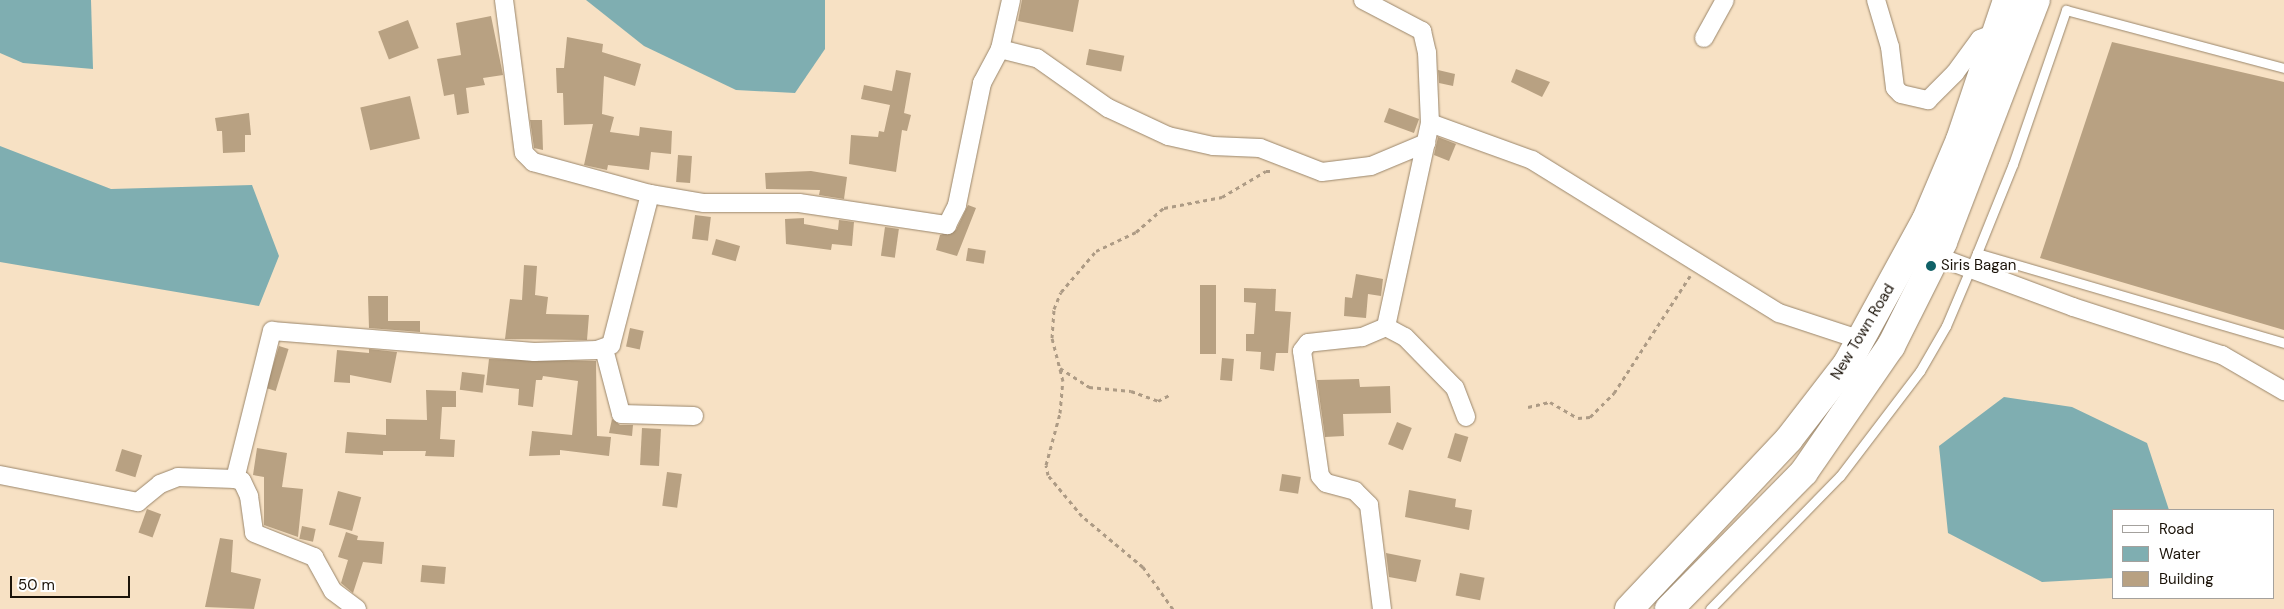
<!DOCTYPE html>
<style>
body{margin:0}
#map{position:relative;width:2284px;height:609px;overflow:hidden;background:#f7e1c4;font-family:"DM Sans",sans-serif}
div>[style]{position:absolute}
.water>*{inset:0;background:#7faeb1}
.building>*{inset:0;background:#b8a182;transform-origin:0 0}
.path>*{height:3px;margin-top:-1.5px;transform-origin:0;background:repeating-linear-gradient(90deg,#ad9b85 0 4px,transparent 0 8px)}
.roads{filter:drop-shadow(0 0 1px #9a866b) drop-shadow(0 0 1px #9a866b)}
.service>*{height:9px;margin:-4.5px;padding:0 4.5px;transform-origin:4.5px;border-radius:4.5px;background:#fff}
.minor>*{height:18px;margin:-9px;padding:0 9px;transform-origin:9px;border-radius:9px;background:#fff}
.primary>*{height:28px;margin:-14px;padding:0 14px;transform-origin:14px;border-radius:14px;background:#fff}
.dots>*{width:14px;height:14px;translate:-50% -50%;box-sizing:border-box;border:2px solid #fff;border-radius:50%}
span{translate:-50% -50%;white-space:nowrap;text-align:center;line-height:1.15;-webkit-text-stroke:5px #fff;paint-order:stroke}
.poi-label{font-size:15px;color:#1b1309}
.left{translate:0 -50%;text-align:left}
.street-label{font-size:15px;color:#1b1309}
.legend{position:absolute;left:2112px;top:509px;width:162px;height:90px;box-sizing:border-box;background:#fff;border:1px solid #a4a19d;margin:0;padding:6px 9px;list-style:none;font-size:15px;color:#1b1309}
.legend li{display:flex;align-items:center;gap:10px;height:25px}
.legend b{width:25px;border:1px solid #a4a19d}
.scale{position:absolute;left:10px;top:576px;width:120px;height:22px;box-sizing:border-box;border:2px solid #1b1309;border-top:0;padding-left:6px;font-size:15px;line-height:18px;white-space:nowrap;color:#1b1309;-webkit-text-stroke:4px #fff;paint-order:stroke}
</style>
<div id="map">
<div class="water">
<i style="clip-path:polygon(0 0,91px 0,93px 69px,23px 63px,0 53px)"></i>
<i style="clip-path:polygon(586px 0,825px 0,825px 49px,795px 93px,736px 90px,644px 46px)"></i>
<i style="clip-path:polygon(0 146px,111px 189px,252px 185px,279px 256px,259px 306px,0 262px)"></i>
<i style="clip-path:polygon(2004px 397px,2072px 407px,2147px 443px,2169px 510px,2113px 510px,2113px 578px,2042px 582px,1948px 533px,1939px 446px)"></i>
</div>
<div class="building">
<i style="clip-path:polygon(1022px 0,1079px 0,1073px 32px,1018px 21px)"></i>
<i style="clip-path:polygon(491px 16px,503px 75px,483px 78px,485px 85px,466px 88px,469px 113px,457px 115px,454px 94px,444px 96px,437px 59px,461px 55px,456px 23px)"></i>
<i style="left:408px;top:20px;width:30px;height:32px;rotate:69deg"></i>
<i style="clip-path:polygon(567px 37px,603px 44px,602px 52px,641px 64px,635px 86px,604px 76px,602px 114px,614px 117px,610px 132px,639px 136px,640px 127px,672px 131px,671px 154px,651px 152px,649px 170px,608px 165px,607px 170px,584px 165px,593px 124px,564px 125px,563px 93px,557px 93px,556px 68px,564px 68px)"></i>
<i style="clip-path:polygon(2112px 42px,2284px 82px,2284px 330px,2040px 258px)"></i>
<i style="left:1089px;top:49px;width:36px;height:16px;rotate:11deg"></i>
<i style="clip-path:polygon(1516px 69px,1550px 82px,1542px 97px,1511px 82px)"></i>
<i style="clip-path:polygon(896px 70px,911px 73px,904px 113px,911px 115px,907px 131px,902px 130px,896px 172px,849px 164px,851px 135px,878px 137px,879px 131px,884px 132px,890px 105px,861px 99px,864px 85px,892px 91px)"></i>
<i style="clip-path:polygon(1438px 70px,1455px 74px,1453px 86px,1439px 83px)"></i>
<i style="left:410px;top:96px;width:44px;height:51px;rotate:77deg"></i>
<i style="left:1389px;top:108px;width:32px;height:15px;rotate:20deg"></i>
<i style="clip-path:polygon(249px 113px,251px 135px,245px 135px,245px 152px,223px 153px,222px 131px,217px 131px,215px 118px)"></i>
<i style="clip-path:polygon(530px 120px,542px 120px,543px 150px,534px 148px)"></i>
<i style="clip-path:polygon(1438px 137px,1456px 144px,1449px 161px,1434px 155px)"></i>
<i style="left:678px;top:155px;width:14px;height:27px;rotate:4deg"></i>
<i style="clip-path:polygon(811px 171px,847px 177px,844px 199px,819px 195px,820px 190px,766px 189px,765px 173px)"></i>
<i style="clip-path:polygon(968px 205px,976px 208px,957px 256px,936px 250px,940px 235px,956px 230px)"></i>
<i style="left:695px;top:215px;width:16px;height:24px;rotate:7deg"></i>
<i style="clip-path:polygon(804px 218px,804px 224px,838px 230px,839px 220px,854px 222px,852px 246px,832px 244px,831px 250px,786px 244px,785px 219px)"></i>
<i style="left:885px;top:227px;width:14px;height:29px;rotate:8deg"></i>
<i style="left:716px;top:239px;width:25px;height:16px;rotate:16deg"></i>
<i style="left:968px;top:248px;width:18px;height:13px;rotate:9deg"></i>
<i style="clip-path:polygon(524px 265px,537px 266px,535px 295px,548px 297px,546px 314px,589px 315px,587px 340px,505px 339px,510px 299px,522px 300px)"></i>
<i style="clip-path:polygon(1356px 274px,1383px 279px,1381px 296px,1368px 294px,1366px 318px,1344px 316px,1345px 297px,1352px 298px)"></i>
<i style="left:1200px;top:285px;width:16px;height:69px"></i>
<i style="clip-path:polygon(1244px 288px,1276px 289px,1275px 311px,1291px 312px,1288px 353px,1276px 353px,1274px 371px,1260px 369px,1261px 352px,1246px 351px,1246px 334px,1254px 334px,1256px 303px,1244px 302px)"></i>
<i style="clip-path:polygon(368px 296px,388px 296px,388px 321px,420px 321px,420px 332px,369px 328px)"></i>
<i style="left:630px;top:328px;width:14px;height:19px;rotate:12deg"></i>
<i style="left:279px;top:346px;width:10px;height:44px;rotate:17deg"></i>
<i style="clip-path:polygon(369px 349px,397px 352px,391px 383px,350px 375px,350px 383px,334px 382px,337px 350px,369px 353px)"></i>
<i style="left:1222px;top:358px;width:12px;height:22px;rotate:5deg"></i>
<i style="clip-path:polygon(489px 359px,596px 361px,597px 436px,611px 437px,609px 456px,560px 450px,560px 455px,529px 456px,532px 431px,572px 435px,578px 381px,543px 376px,542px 380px,536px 380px,533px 407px,518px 405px,519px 389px,486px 385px)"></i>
<i style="left:462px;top:372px;width:23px;height:18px;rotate:7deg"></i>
<i style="clip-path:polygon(1359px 379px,1360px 387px,1390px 386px,1391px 413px,1343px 414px,1344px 436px,1325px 437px,1317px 380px)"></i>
<i style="clip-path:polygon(426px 390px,456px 391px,456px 407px,442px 407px,440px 439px,455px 440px,454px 457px,425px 456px,426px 451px,383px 451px,383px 455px,345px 453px,347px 432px,386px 435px,386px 419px,427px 420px)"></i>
<i style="clip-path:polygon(612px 419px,620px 425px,633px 425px,632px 436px,609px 433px)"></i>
<i style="left:1397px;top:422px;width:16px;height:24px;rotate:22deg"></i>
<i style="left:642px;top:428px;width:19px;height:37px;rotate:3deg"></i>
<i style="left:1455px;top:433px;width:14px;height:26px;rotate:17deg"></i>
<i style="clip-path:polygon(257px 448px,287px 453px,282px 487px,303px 489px,298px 537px,264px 525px,264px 477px,253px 475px)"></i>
<i style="left:122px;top:449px;width:21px;height:23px;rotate:17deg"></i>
<i style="left:667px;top:472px;width:15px;height:34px;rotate:8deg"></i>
<i style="left:1282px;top:474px;width:19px;height:17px;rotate:9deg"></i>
<i style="clip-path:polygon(1409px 490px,1456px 499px,1455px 507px,1472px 510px,1469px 530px,1405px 517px)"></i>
<i style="left:338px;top:491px;width:24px;height:35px;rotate:15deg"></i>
<i style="left:147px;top:509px;width:15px;height:25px;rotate:20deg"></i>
<i style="left:302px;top:526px;width:14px;height:13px;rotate:12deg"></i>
<i style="clip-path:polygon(346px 532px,358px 536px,357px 540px,384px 542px,382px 564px,363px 562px,353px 593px,341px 583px,348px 560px,338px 557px)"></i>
<i style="clip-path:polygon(220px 538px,233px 540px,231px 572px,261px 579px,254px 609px,205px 607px)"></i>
<i style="clip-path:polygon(1386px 553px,1421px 560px,1416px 582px,1389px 577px)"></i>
<i style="left:422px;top:565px;width:24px;height:17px;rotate:5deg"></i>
<i style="left:1460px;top:573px;width:25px;height:23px;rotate:11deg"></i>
</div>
<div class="path">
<i style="left:1060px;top:368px;width:35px;rotate:33deg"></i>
<i style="left:1089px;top:387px;width:42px;rotate:5.4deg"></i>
<i style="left:1131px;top:391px;width:29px;rotate:20deg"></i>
<i style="left:1158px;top:401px;width:15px;rotate:-28deg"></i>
<i style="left:1528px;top:407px;width:23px;rotate:-13deg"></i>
<i style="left:1550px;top:402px;width:32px;rotate:30deg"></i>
<i style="left:1578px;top:418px;width:12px;rotate:-5deg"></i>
<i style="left:1590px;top:417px;width:34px;rotate:-45deg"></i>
<i style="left:1614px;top:393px;width:140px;rotate:-57deg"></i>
<i style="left:1173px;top:609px;width:52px;rotate:-125.5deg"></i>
<i style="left:1143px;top:567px;width:80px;rotate:-140.1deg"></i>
<i style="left:1082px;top:516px;width:53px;rotate:-129.7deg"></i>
<i style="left:1048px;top:475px;width:10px;rotate:-101deg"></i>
<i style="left:1046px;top:465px;width:54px;rotate:-74.9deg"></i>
<i style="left:1060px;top:413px;width:32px;rotate:-85deg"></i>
<i style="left:1063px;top:381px;width:44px;rotate:-104.3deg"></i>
<i style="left:1052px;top:338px;width:29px;rotate:-86deg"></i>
<i style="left:1054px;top:309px;width:18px;rotate:-68deg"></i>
<i style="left:1061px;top:292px;width:54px;rotate:-49.5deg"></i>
<i style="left:1096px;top:251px;width:44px;rotate:-25.4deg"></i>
<i style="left:1136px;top:232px;width:37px;rotate:-41deg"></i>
<i style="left:1164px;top:208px;width:59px;rotate:-10.7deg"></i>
<i style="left:1222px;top:197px;width:51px;rotate:-30.6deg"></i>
<i style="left:1266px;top:171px;width:7px"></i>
</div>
<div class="roads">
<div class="service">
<i style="left:1977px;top:253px;width:320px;rotate:16.3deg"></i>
<i style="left:1710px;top:609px;width:186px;rotate:-45.7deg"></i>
<i style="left:1840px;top:476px;width:132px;rotate:-52.7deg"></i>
<i style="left:1920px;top:371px;width:52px;rotate:-60deg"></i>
<i style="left:1946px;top:326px;width:79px;rotate:-67deg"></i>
<i style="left:1977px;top:253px;width:96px;rotate:-68deg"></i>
<i style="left:2013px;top:164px;width:163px;rotate:-71deg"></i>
<i style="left:2066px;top:10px;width:226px;rotate:14.9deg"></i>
</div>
<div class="minor">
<i style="left:504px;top:0;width:154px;rotate:82.6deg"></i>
<i style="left:524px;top:153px;width:13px;rotate:45deg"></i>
<i style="left:533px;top:162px;width:121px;rotate:15.3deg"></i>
<i style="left:650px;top:194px;width:55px;rotate:9.5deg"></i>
<i style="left:704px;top:203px;width:95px"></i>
<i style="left:799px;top:203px;width:150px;rotate:8.5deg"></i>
<i style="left:947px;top:225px;width:22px;rotate:-63deg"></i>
<i style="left:957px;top:205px;width:125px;rotate:-78.4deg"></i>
<i style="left:982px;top:83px;width:38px;rotate:-62deg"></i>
<i style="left:1000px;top:49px;width:50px;rotate:-77.3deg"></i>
<i style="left:1363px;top:0;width:67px;rotate:27.7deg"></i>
<i style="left:1422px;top:31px;width:22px;rotate:77deg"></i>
<i style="left:1427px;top:52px;width:71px;rotate:87.6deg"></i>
<i style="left:1430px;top:123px;width:209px;rotate:102.2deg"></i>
<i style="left:1386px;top:327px;width:26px;rotate:157deg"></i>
<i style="left:1362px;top:337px;width:54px;rotate:173.7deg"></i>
<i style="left:1308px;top:343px;width:10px;rotate:127deg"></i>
<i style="left:1302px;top:351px;width:126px;rotate:81.8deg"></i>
<i style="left:1320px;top:476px;width:9px;rotate:49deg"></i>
<i style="left:1326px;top:483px;width:30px;rotate:15deg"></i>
<i style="left:1355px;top:491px;width:20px;rotate:45deg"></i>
<i style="left:1369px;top:505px;width:105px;rotate:82.9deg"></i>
<i style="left:1876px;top:0;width:49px;rotate:73.4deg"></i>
<i style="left:1890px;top:47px;width:41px;rotate:83deg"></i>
<i style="left:1895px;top:88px;width:8px;rotate:45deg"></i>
<i style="left:1901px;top:94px;width:28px;rotate:13deg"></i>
<i style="left:1928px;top:100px;width:38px;rotate:-45deg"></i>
<i style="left:1955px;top:73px;width:42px;rotate:-53.7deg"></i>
<i style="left:1980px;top:39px;width:17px;rotate:-21deg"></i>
<i style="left:1704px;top:38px;width:43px;rotate:-61.1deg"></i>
<i style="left:1000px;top:49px;width:38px;rotate:14deg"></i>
<i style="left:1037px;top:58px;width:87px;rotate:35.2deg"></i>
<i style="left:1108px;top:108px;width:66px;rotate:25deg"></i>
<i style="left:1168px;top:136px;width:46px;rotate:12.5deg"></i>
<i style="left:1213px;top:146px;width:47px;rotate:2.4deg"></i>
<i style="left:1260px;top:148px;width:66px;rotate:21.2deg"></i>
<i style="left:1322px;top:172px;width:49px;rotate:-7deg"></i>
<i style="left:1371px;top:166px;width:60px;rotate:-22.7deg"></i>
<i style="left:1430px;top:123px;width:109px;rotate:19.9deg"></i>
<i style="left:1532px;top:160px;width:291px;rotate:31.8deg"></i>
<i style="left:1779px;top:313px;width:86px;rotate:18.2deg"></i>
<i style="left:1936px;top:256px;width:146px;rotate:20.4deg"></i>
<i style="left:2073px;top:307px;width:157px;rotate:17.9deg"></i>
<i style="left:2222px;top:355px;width:72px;rotate:30.1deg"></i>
<i style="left:1386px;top:327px;width:21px;rotate:28deg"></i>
<i style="left:1405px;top:337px;width:71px;rotate:45.6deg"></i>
<i style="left:1455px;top:388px;width:31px;rotate:69deg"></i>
<i style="left:604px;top:349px;width:67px;rotate:75.3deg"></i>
<i style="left:621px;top:414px;width:73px;rotate:1.6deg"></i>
<i style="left:0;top:475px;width:141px;rotate:11.1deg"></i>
<i style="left:138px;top:502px;width:28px;rotate:-39deg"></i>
<i style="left:160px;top:484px;width:19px;rotate:-21deg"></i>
<i style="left:178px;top:477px;width:57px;rotate:2deg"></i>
<i style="left:235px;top:479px;width:7px;rotate:16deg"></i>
<i style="left:242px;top:481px;width:17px;rotate:65deg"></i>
<i style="left:249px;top:496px;width:37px;rotate:82deg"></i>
<i style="left:254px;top:533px;width:65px;rotate:21.8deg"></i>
<i style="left:314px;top:557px;width:39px;rotate:61deg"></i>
<i style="left:333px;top:591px;width:30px;rotate:37deg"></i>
<i style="left:235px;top:479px;width:153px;rotate:-76deg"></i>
<i style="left:272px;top:331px;width:263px;rotate:4.6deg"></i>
<i style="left:534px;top:352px;width:63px;rotate:-1.8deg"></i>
<i style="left:597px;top:350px;width:15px;rotate:-20deg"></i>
<i style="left:611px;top:345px;width:156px;rotate:-75.5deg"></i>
</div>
<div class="primary">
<i style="left:1629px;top:609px;width:233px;rotate:-46.7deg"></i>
<i style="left:1789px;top:439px;width:95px;rotate:-52.3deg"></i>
<i style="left:1847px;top:364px;width:164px;rotate:-61.3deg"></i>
<i style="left:1926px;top:220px;width:87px;rotate:-67deg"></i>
<i style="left:1960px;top:140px;width:148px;rotate:-71.4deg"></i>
<i style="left:1669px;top:609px;width:192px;rotate:-45.4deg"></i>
<i style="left:1804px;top:472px;width:153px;rotate:-55.4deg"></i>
<i style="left:1891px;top:346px;width:116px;rotate:-63.4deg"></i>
<i style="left:1943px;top:242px;width:259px;rotate:-69deg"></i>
</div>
</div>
<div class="dots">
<i style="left:1931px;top:266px;background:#106167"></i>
</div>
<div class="poi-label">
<span class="left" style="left:1941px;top:266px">Siris Bagan</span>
</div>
<div class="street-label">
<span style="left:1863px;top:332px;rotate:-59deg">New Town Road</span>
</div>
<ul class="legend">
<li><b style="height:6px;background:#fff"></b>Road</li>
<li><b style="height:14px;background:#7faeb1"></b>Water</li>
<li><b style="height:14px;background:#b8a182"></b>Building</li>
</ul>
<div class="scale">50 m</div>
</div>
